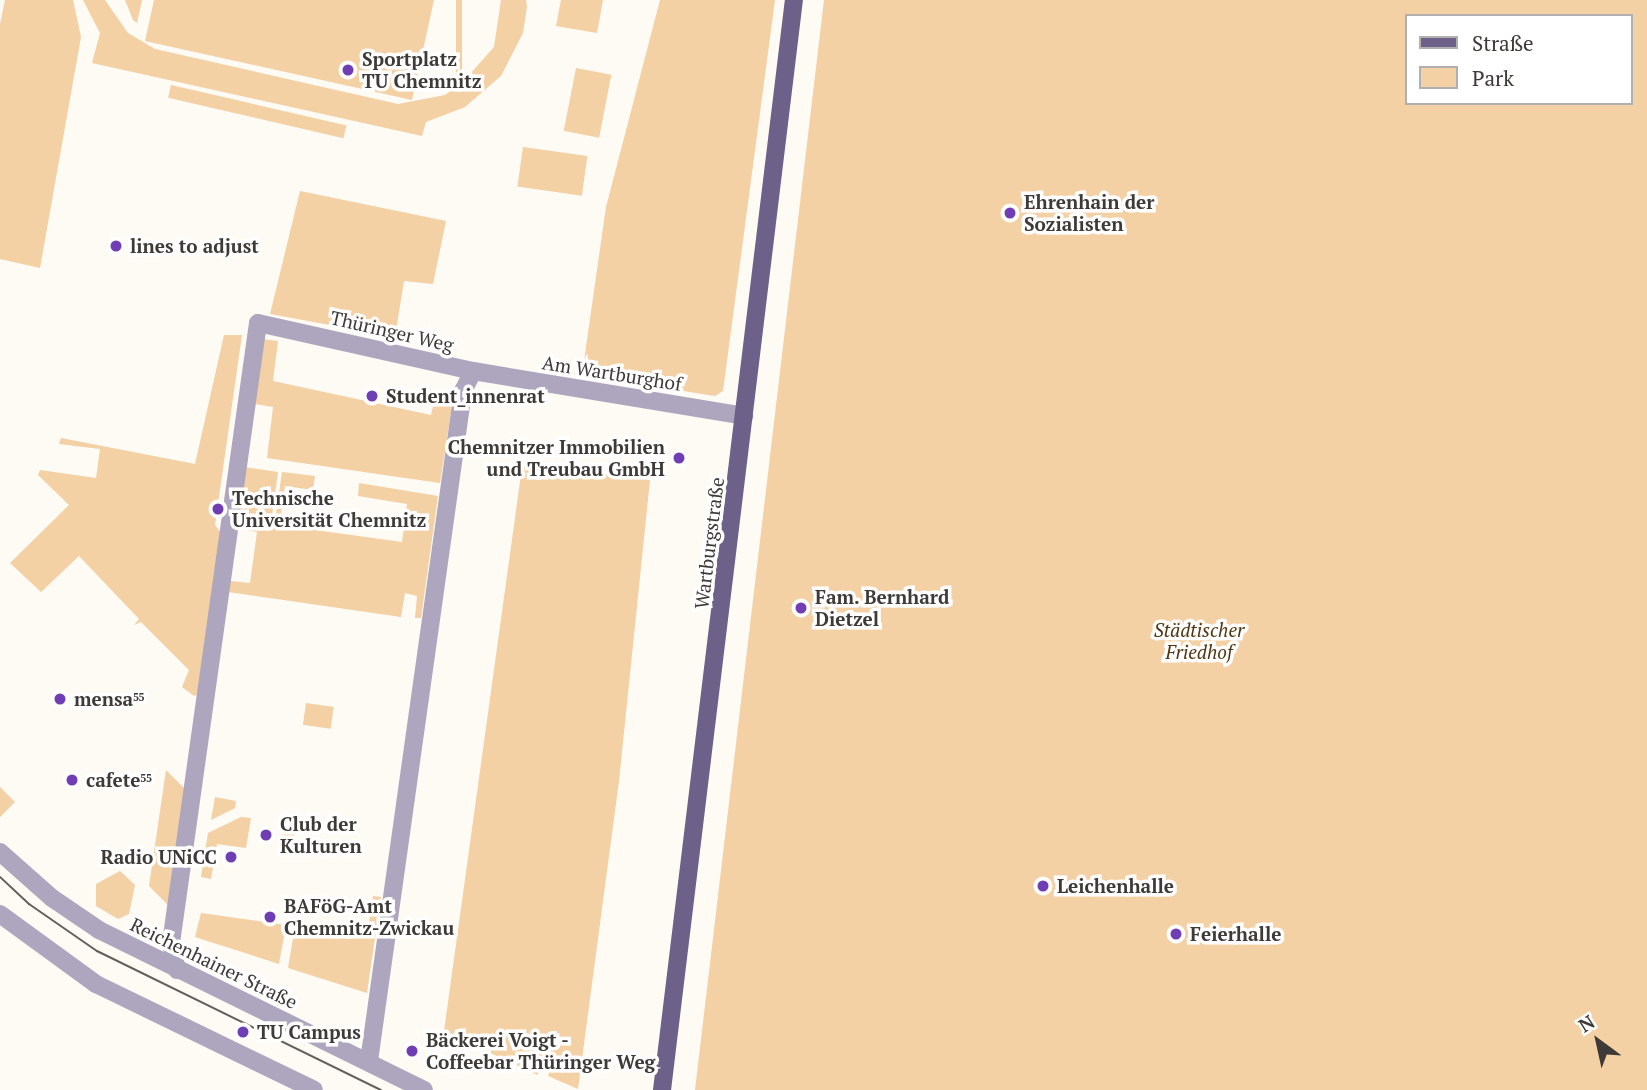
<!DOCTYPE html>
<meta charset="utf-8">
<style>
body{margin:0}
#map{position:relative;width:1647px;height:1090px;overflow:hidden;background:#fefaf4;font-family:"PT Serif",serif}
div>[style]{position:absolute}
.green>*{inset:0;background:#f4d0a5;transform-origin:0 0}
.minor>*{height:18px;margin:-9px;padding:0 9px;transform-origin:9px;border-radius:9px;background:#ada6be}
.major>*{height:18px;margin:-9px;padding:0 9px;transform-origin:9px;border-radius:9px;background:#6d6089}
.tram>*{height:2px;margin:-1px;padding:0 1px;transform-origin:1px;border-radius:1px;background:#635f5c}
.dots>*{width:19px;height:19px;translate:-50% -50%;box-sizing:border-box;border:4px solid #fff;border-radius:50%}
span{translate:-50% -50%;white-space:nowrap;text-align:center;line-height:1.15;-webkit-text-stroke:7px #fff;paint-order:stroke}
.poi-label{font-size:19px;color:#3d3a37;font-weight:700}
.left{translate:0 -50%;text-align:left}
.right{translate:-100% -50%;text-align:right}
.street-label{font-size:19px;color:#3d3a37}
.park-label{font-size:19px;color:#523611;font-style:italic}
.legend{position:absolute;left:1405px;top:14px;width:228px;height:91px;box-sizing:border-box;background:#fff;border:2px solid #b1b0af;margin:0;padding:9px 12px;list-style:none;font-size:21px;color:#3d3a37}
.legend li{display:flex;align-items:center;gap:14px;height:35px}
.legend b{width:35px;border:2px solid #b1b0af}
.north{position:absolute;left:1563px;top:1006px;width:70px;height:70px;-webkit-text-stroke:5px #fff;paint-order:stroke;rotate:327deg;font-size:19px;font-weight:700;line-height:28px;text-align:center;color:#3d3a37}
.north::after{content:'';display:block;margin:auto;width:24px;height:32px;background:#3d3a37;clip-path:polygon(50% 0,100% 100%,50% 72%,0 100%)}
</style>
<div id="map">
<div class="green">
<i style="clip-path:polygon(5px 0,73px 0,81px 37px,40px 268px,0 259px,0 24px)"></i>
<i style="clip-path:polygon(83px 0,105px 0,128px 33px,155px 49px,398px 104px,445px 95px,463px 82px,494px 47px,501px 0,526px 0,527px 7px,523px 33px,501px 76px,465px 107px,426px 122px,422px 136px,92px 63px,100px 33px)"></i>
<i style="clip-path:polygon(125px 0,142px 0,137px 23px,133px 20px)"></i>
<i style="clip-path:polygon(154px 0,434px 0,412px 100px,145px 41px)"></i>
<i style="left:456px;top:0;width:6px;height:74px"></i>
<i style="clip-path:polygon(561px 0,603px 0,597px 33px,556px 26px)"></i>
<i style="clip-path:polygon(660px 0,775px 0,723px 391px,715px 396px,582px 375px,606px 207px)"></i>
<i style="clip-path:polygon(evenodd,824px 0,1647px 0,1647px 1090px,695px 1090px,824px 0,1407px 16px,1631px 16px,1631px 103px,1407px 103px,1407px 16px)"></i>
<i style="left:576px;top:68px;width:36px;height:64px;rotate:11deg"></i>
<i style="left:171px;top:85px;width:180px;height:13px;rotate:13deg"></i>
<i style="left:523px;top:147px;width:65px;height:40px;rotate:8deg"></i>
<i style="clip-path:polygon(300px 191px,446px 221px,433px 284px,404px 281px,395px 337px,270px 314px)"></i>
<i style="clip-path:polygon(224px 335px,242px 335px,215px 525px,221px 533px,199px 694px,194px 696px,182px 687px,189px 670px,141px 622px,134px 625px,139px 619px,79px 556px,41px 592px,10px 563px,69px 505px,38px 475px,40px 470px,96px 478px,100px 449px,59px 444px,61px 438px,195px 464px)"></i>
<i style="clip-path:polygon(262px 339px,278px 341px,273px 381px,431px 415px,435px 397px,453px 400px,440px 483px,267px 458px,273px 407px,255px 404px)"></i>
<i style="clip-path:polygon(523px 460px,650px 480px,619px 781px,578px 1089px,548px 1076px,551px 1068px,544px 1064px,537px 1075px,444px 1031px)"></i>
<i style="clip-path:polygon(244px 467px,278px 472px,271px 524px,402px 542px,407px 504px,358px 496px,359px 483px,438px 496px,421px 618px,415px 618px,417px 596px,405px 593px,401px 617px,228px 592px,230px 581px,250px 583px,257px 532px,234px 528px)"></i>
<i style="clip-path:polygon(282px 472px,315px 476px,313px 490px,285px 486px,280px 521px,275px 521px)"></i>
<i style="left:306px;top:703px;width:28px;height:22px;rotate:8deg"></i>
<i style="clip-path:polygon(166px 770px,187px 791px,170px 907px,149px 886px)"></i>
<i style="clip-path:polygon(0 787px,15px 802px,0 817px)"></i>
<i style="clip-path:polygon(215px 797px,236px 801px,235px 808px,211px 820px)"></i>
<i style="clip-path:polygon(241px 817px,251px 818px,246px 848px,217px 844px,211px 879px,201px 877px,208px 833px)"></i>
<i style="clip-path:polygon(286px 822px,296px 825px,291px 852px,281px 854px)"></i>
<i style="clip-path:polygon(120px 871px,135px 885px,129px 914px,118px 919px,96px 906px,96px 884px)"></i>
<i style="clip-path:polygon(373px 896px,381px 897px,367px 993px,288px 968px,295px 926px,367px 934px)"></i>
<i style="clip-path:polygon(201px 913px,286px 925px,279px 964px,195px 937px)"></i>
</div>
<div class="minor">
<i style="left:0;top:852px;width:69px;rotate:41.5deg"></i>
<i style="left:52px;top:898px;width:57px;rotate:34.2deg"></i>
<i style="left:99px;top:930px;width:362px;rotate:26.2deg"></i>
<i style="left:0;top:914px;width:119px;rotate:36.1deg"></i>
<i style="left:96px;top:984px;width:242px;rotate:25.9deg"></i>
<i style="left:177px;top:970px;width:28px;rotate:-103deg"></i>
<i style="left:171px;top:943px;width:626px;rotate:-82.01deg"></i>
<i style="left:258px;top:323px;width:220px;rotate:12.6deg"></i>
<i style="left:473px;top:371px;width:275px;rotate:9.4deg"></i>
<i style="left:369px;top:1061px;width:677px;rotate:-82.01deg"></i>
<i style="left:463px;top:391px;width:22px;rotate:-63deg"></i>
</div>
<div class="major">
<i style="left:662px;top:1090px;width:1098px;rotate:-83.1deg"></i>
</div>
<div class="tram">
<i style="left:0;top:877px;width:40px;rotate:43deg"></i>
<i style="left:29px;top:904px;width:83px;rotate:34.7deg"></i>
<i style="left:97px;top:951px;width:316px;rotate:26.1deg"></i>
</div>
<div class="dots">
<i style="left:348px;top:70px;background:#6f3db4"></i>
<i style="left:1010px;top:213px;background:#6f3db4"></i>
<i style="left:116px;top:246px;background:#6f3db4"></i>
<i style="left:372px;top:396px;background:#6f3db4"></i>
<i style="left:679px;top:458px;background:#6f3db4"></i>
<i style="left:218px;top:509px;background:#6f3db4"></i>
<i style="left:801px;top:608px;background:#6f3db4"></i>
<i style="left:60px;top:699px;background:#6f3db4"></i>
<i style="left:72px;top:780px;background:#6f3db4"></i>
<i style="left:266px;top:835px;background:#6f3db4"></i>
<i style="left:231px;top:857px;background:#6f3db4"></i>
<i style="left:1043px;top:886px;background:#6f3db4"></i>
<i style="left:270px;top:917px;background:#6f3db4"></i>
<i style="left:1176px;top:934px;background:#6f3db4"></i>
<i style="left:243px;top:1032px;background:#6f3db4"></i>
<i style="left:412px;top:1051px;background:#6f3db4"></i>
</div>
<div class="poi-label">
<span class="left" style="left:362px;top:70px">Sportplatz<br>TU Chemnitz</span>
<span class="left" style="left:1024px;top:213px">Ehrenhain der<br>Sozialisten</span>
<span class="left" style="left:130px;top:246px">lines to adjust</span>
<span class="left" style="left:386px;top:396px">Student_innenrat</span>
<span class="right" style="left:665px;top:458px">Chemnitzer Immobilien<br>und Treubau GmbH</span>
<span class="left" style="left:232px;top:509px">Technische<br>Universität Chemnitz</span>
<span class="left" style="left:815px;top:608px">Fam. Bernhard<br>Dietzel</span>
<span class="left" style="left:74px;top:699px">mensa⁵⁵</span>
<span class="left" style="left:86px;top:780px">cafete⁵⁵</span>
<span class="left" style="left:280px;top:835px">Club der<br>Kulturen</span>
<span class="right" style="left:217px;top:857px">Radio UNiCC</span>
<span class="left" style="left:1057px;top:886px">Leichenhalle</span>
<span class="left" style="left:284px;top:917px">BAFöG-Amt<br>Chemnitz-Zwickau</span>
<span class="left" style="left:1190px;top:934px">Feierhalle</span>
<span class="left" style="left:257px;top:1032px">TU Campus</span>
<span class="left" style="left:426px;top:1051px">Bäckerei Voigt -<br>Coffeebar Thüringer Weg</span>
</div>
<div class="street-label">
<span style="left:392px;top:331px;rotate:13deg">Thüringer Weg</span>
<span style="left:612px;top:373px;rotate:9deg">Am Wartburghof</span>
<span style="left:709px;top:543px;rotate:-83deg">Wartburgstraße</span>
<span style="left:214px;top:963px;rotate:26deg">Reichenhainer Straße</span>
</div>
<div class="park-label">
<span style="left:1199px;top:641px">Städtischer<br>Friedhof</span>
</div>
<ul class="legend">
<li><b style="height:9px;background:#6d6089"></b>Straße</li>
<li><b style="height:19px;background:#f4d0a5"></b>Park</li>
</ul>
<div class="north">N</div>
</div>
